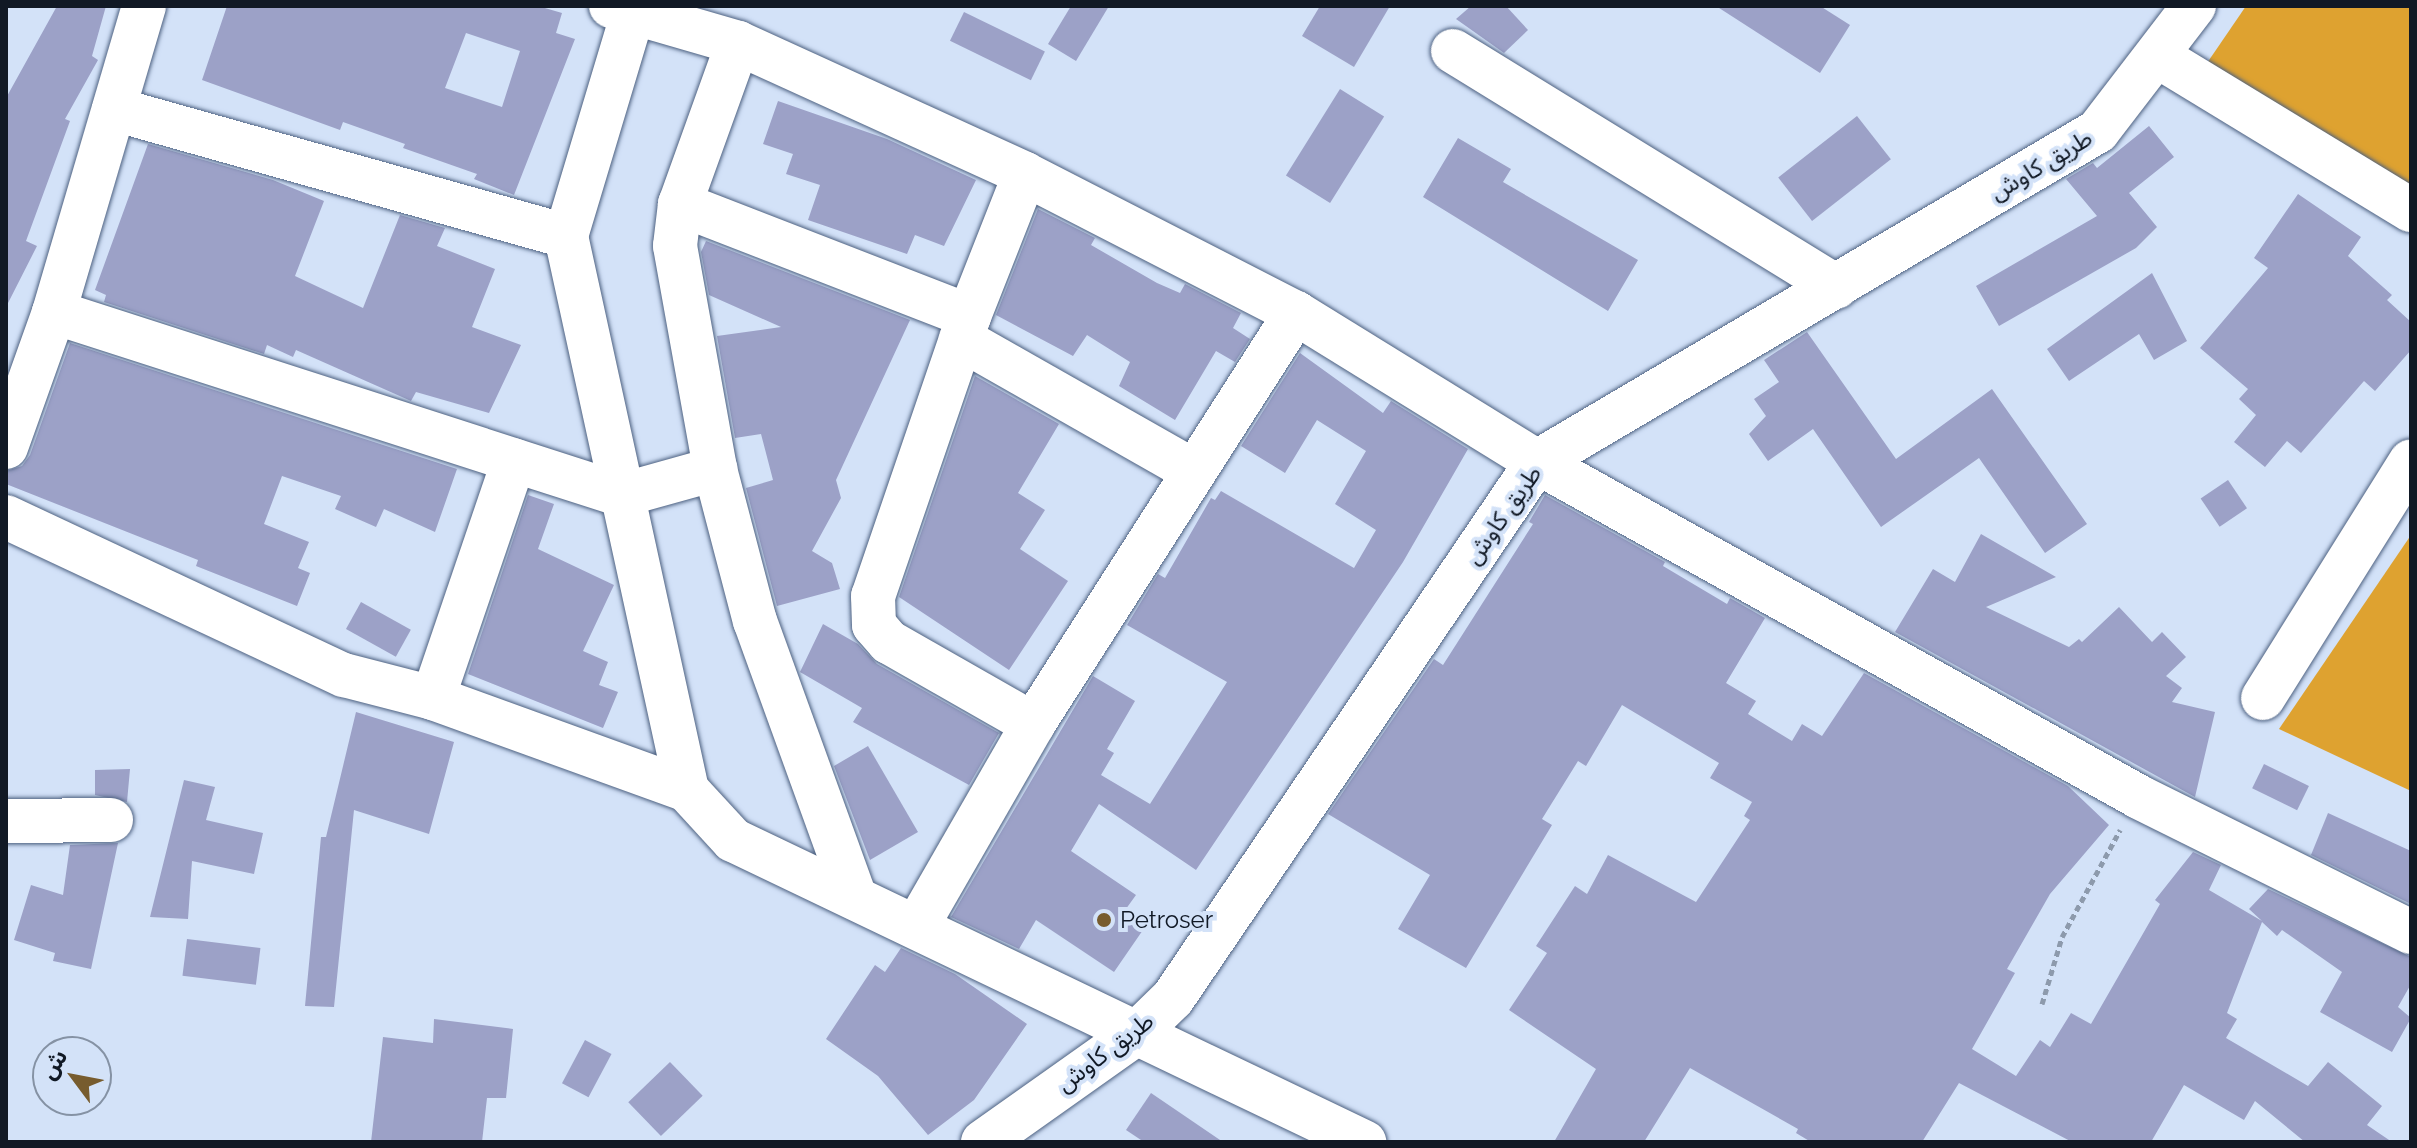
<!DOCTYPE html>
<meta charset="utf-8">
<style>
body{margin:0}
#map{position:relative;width:2417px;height:1148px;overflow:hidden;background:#d3e2f8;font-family:Raleway,"Noto Sans Arabic",sans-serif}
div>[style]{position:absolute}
.green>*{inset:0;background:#dea230}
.building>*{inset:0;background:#9ca1c7;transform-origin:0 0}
.path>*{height:5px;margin-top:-2.5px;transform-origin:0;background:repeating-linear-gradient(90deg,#8d9aac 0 6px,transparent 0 10px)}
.roads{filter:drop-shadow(0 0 2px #4d6181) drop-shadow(0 0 2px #4d6181)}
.minor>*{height:44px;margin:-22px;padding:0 22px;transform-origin:22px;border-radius:22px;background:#fff}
.dots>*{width:22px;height:22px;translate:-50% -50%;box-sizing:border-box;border:4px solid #d3e2f8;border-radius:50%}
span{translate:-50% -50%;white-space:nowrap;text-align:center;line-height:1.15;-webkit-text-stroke:8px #d3e2f8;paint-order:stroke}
.street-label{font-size:24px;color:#111925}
.poi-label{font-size:24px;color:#111925}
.left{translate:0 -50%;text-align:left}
.frame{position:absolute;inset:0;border:8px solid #111925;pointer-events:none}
.north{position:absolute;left:32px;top:1036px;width:80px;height:80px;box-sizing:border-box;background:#d3e2f8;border:2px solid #8592a4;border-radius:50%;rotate:302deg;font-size:22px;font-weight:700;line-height:32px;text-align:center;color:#111925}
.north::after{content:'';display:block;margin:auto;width:28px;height:36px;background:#775c2e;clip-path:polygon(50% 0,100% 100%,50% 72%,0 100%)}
</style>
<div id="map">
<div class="green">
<i style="clip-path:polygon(2246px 6px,2411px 6px,2411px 190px,2205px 66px)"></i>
<i style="clip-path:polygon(2411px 535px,2411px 791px,2279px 729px)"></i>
</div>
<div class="building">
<i style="clip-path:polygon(57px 6px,106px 6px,92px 56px,98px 60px,65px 119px,70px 121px,26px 241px,37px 246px,6px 307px,6px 98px)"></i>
<i style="clip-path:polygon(evenodd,227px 6px,538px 6px,562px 13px,556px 33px,575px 39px,514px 195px,474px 179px,477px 174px,403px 148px,405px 144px,343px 122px,340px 130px,202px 80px,227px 6px,466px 33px,520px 51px,502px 107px,445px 88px,466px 33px)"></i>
<i style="clip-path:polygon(1071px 6px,1109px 6px,1076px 61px,1048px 44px)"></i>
<i style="clip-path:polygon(1320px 6px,1390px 6px,1354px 67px,1302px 36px)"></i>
<i style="clip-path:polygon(1471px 6px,1506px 6px,1528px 30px,1504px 53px,1456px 19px)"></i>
<i style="clip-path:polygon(1716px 6px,1820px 6px,1850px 25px,1820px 73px)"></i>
<i style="left:964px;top:12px;width:90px;height:32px;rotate:26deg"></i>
<i style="left:1340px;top:89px;width:52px;height:102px;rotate:32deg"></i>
<i style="clip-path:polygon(778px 101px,887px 139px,976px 180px,944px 246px,915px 235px,907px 254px,808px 220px,820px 185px,786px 174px,793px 154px,763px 144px)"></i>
<i style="left:1857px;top:116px;width:55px;height:100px;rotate:52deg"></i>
<i style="clip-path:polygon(2149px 126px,2174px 157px,2129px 193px,2157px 227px,2136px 248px,1999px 326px,1976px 286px,2097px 216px,2066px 179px,2093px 163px,2097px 168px)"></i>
<i style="clip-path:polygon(1458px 138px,1511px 169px,1503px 182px,1638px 260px,1608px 311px,1423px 197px)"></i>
<i style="clip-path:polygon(148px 144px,273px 180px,324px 201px,295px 276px,363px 308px,400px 215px,445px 228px,437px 246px,495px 269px,472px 327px,521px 345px,489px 413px,416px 392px,411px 401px,296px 350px,293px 357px,267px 345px,264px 354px,104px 302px,106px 295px,95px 290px)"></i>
<i style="clip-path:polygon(2298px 194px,2361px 237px,2348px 256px,2392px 295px,2387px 300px,2411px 322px,2411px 350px,2375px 391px,2364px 381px,2301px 453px,2287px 441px,2265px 467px,2234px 442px,2256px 415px,2239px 399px,2248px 389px,2200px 348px,2268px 268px,2254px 258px)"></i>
<i style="clip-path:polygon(1038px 209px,1095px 238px,1091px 245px,1157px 283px,1180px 293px,1185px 284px,1241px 313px,1233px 328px,1250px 339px,1235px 362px,1216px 351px,1175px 420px,1119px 386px,1130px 362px,1087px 335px,1073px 356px,996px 315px)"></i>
<i style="clip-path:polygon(706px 241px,910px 320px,836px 480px,841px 498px,812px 551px,832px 563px,840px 589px,777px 606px,746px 488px,773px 480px,761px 434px,735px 438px,717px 336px,781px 327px,709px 295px,701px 252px)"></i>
<i style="clip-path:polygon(2152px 273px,2187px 341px,2154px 360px,2139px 334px,2069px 381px,2047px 349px)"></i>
<i style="clip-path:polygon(1807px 332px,1896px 459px,1992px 389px,2087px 524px,2045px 553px,1979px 458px,1881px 527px,1813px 429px,1768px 461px,1749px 434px,1766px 416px,1754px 399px,1779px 382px,1764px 360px)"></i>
<i style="clip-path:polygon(70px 343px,457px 469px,435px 532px,384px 509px,376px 527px,335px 509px,341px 496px,282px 476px,264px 524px,309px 542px,298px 568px,310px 573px,297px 606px,196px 566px,198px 560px,6px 484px,6px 471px,22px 466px,30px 455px)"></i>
<i style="clip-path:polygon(1300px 353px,1383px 413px,1391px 401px,1468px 449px,1403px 562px,1196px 870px,1099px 804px,1071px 851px,1136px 895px,1123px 913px,1145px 927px,1114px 972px,1036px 920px,1019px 949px,951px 917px,1093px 676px,1135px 701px,1107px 749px,1114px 753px,1101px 775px,1150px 804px,1227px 682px,1127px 625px,1158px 574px,1165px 578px,1211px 498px,1215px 500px,1221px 491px,1354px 568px,1376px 530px,1335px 504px,1366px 451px,1317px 420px,1285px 473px,1241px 446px)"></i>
<i style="clip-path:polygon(975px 376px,1059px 424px,1018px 493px,1045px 510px,1020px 549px,1068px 581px,1009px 670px,899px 597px)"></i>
<i style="left:2228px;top:480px;width:34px;height:33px;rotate:56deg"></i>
<i style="clip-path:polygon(528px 495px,554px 504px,538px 549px,614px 585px,583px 651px,608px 662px,599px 685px,618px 692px,603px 728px,468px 674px)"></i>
<i style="clip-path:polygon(1545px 495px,1665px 562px,1663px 566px,1727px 604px,1730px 598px,1765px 618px,1726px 683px,1756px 701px,1748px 714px,1792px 741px,1802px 724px,1822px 736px,1864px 673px,2068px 786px,2109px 825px,2050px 894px,2007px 969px,2015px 973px,1972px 1049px,2016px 1076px,2040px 1040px,2050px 1047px,2071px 1013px,2091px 1024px,2160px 904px,2155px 900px,2193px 852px,2221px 865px,2209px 890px,2262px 921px,2249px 909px,2268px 889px,2411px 957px,2411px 984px,2398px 1007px,2411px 1018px,2392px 1052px,2320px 1012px,2342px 972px,2282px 930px,2277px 936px,2262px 922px,2227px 1013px,2237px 1019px,2226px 1038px,2308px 1086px,2328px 1062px,2382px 1106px,2367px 1125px,2392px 1142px,2305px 1142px,2255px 1101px,2244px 1120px,2184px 1085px,2151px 1142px,2072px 1142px,1959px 1083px,1922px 1142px,1811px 1142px,1796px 1133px,1798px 1129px,1690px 1068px,1644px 1142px,1554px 1142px,1596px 1069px,1509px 1010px,1547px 953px,1536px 946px,1575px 886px,1587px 894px,1608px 855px,1696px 902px,1750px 820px,1744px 816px,1752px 802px,1710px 778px,1719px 763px,1622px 705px,1586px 766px,1578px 761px,1542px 819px,1552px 825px,1466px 968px,1398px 929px,1430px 875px,1328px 814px,1434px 659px,1443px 665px,1533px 524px,1529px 522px)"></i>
<i style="clip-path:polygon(1981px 534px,2056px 577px,1986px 607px,2069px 647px,2079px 639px,2082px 642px,2119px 607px,2152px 642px,2162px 632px,2186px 657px,2166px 676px,2182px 688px,2172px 702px,2215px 712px,2195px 797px,1895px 632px,1933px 569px,1955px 582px)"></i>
<i style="left:361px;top:602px;width:57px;height:31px;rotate:29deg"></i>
<i style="clip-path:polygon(823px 624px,858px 644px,877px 664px,999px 733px,969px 785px,853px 722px,862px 708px,800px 672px)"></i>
<i style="clip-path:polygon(356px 712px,454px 742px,429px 834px,354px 810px,334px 1007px,305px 1006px,321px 837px,326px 837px)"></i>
<i style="clip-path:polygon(868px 746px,918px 832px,870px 860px,834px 766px)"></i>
<i style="left:2264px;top:764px;width:50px;height:27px;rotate:26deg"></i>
<i style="clip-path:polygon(130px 769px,127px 802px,95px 795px,95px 770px)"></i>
<i style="clip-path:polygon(184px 780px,215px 787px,206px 820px,263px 833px,254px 874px,192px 861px,188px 919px,150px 917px)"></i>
<i style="clip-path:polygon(2328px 813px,2411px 851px,2411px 904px,2311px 855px)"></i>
<i style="clip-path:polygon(118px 843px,91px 969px,53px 961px,55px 953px,14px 940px,31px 885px,63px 895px,70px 845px)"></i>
<i style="left:187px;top:939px;width:74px;height:37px;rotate:7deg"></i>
<i style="clip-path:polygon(901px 948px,955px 974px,1027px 1024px,974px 1100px,928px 1135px,878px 1076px,826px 1039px,875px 965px,885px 972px)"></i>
<i style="clip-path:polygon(434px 1019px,513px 1029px,506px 1098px,487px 1098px,482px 1142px,371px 1142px,383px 1037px,433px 1043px)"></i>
<i style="left:585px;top:1040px;width:30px;height:49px;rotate:28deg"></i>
<i style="left:670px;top:1062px;width:47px;height:58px;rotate:46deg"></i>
<i style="clip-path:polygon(1151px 1093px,1223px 1142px,1144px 1142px,1126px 1130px)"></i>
</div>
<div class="path">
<i style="left:2042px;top:1004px;width:70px;rotate:-73.4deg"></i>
<i style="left:2062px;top:937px;width:122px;rotate:-61.5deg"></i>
</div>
<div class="roads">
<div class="minor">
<i style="left:611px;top:6px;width:132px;rotate:16.2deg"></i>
<i style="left:738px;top:43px;width:315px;rotate:24.5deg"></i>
<i style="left:1025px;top:174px;width:305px;rotate:27.2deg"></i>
<i style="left:1296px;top:313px;width:283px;rotate:31.7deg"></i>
<i style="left:1537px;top:462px;width:689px;rotate:29.09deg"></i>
<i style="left:2139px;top:797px;width:304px;rotate:26.4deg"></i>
<i style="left:635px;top:6px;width:240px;rotate:106.7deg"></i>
<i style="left:566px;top:236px;width:567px;rotate:77.68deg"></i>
<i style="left:738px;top:43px;width:171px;rotate:109.8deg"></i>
<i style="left:680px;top:204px;width:42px;rotate:96.8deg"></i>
<i style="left:675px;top:246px;width:227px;rotate:79.8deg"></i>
<i style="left:715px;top:469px;width:157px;rotate:75.3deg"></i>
<i style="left:755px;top:621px;width:294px;rotate:70.1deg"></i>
<i style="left:1453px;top:51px;width:450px;rotate:31.6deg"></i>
<i style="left:2159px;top:57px;width:295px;rotate:31.3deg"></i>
<i style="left:114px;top:109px;width:470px;rotate:15.7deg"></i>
<i style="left:1025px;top:174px;width:153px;rotate:111.5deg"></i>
<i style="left:969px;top:316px;width:296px;rotate:108.9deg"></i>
<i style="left:873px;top:596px;width:29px;rotate:88deg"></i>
<i style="left:874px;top:625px;width:23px;rotate:49deg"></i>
<i style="left:889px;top:642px;width:166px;rotate:29.7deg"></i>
<i style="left:680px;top:204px;width:310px;rotate:21.2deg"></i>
<i style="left:54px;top:312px;width:597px;rotate:17.86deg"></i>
<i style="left:622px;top:495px;width:97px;rotate:-15.6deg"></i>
<i style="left:961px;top:339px;width:267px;rotate:29.6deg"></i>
<i style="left:6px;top:447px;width:143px;rotate:-70.4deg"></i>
<i style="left:54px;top:312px;width:319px;rotate:-73.6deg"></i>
<i style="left:6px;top:517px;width:373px;rotate:25.1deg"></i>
<i style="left:344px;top:675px;width:92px;rotate:14.5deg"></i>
<i style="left:433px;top:698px;width:270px;rotate:19.9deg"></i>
<i style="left:687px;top:790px;width:68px;rotate:47.4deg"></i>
<i style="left:733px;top:840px;width:700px;rotate:25.58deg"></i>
<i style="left:433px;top:698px;width:251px;rotate:-71.2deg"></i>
<i style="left:2263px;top:698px;width:279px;rotate:-58deg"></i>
<i style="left:6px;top:821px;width:105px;rotate:-0.5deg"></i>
<i style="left:917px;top:926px;width:233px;rotate:-60.1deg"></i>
<i style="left:1033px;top:724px;width:488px;rotate:-57.4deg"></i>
<i style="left:983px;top:1142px;width:189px;rotate:-35.3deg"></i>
<i style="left:1137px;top:1033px;width:50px;rotate:-44.2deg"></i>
<i style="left:1173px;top:998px;width:648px;rotate:-55.82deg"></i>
<i style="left:1537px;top:462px;width:651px;rotate:-30.54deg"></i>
<i style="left:2098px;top:131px;width:158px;rotate:-52.5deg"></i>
</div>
</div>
<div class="dots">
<i style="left:1104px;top:920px;background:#775c2e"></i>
</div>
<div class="street-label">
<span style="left:2041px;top:165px;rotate:-31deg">طريق كاوش</span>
<span style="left:1503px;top:515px;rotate:-55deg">طريق كاوش</span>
<span style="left:1105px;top:1052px;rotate:-37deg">طريق كاوش</span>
</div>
<div class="poi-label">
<span class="left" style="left:1120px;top:920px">Petroser</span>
</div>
<div class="frame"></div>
<div class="north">ش</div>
</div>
